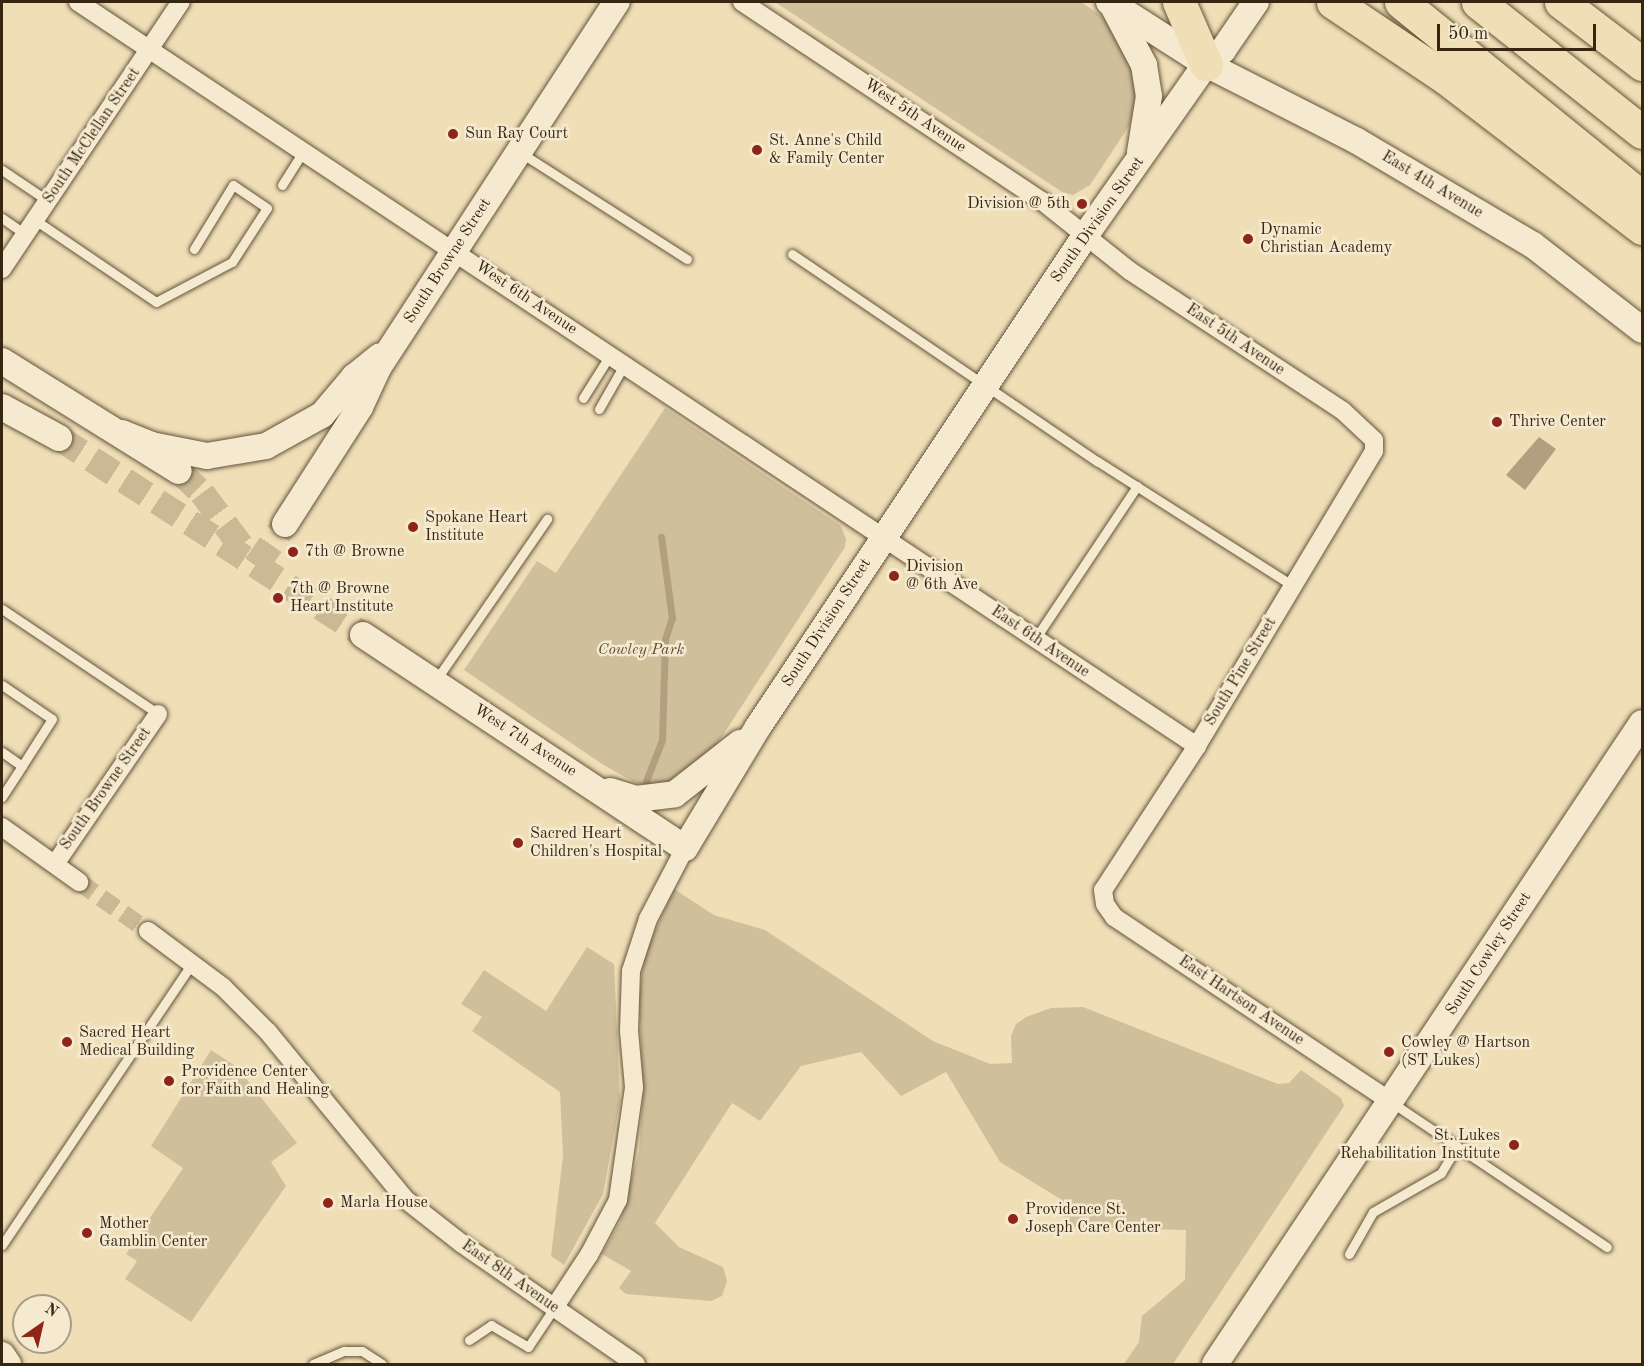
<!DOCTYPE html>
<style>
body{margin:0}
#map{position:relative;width:1644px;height:1366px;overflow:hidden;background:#f0deb7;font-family:"Old Standard TT",serif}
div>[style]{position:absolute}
.green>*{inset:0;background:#d0bf9b}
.water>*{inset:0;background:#b19f7f}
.stream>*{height:7px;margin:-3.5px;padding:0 3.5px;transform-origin:3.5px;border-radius:3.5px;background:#b19f7f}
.street-tunnel>*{height:18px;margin-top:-9px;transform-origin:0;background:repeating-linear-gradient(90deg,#cbb996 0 18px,transparent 0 27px)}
.secondary-tunnel>*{height:26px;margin-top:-13px;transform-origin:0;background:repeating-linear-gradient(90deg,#cbb996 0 26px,transparent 0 39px)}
.roads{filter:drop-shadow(0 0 2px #64543b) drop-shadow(0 0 2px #64543b)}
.lane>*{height:9px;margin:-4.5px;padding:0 4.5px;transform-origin:4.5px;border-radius:4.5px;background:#f5ead0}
.street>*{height:18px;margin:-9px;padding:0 9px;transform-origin:9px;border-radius:9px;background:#f5ead0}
.secondary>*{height:26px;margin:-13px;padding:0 13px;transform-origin:13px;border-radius:13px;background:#f5ead0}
.highway>*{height:33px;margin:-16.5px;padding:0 16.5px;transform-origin:16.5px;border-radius:16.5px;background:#f0deb7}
.dots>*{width:16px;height:16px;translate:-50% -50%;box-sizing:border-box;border:3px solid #f5ead0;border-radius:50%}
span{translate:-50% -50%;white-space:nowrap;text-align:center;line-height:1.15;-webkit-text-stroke:5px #f5ead0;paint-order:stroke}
.street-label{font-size:16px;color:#362612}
.poi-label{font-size:16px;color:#362612}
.left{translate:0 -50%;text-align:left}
.right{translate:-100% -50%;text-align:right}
.park-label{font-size:16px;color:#5c4c34;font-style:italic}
.frame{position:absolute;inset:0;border:3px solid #362612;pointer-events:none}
.north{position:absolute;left:12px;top:1294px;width:60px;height:60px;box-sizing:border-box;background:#f5ead0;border:2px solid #a99c84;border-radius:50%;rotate:34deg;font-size:16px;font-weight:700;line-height:24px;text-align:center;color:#362612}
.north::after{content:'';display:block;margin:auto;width:21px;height:27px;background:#8f2418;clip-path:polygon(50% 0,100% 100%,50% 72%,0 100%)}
.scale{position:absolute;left:1437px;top:24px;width:159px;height:27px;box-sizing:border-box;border:3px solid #362612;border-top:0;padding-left:8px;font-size:18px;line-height:21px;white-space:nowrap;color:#362612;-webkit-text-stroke:4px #f5ead0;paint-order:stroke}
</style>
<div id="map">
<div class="green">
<i style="clip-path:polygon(775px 2px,1081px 2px,1106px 19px,1137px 79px,1136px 106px,1129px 126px,1090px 185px,1073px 195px,1062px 192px)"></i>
<i style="clip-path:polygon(665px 408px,841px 526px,846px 539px,845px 547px,710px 755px,693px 775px,658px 789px,634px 782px,602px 764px,464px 670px,537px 561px,556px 573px)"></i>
<i style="clip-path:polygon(674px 889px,714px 915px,765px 930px,933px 1041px,990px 1064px,1012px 1063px,1011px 1036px,1016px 1024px,1026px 1017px,1051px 1008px,1083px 1007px,1278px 1084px,1289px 1083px,1301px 1070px,1341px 1098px,1344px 1106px,1173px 1364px,1124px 1364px,1139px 1342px,1142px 1316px,1185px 1280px,1186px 1230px,1063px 1227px,1062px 1200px,1000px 1162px,946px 1072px,901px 1096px,861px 1052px,801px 1066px,760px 1121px,732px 1103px,655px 1223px,679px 1247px,723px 1267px,727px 1281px,722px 1296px,711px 1301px,626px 1294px,619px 1288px,631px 1271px,602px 1254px,620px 1222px,639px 1151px,643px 1092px,639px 996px,645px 953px)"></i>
<i style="clip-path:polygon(587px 947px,614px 964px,620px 1101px,603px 1194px,564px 1265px,551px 1256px,563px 1156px,560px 1092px,472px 1031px,482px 1017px,461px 1004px,484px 970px,546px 1011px)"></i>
<i style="clip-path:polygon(211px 1050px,237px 1067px,297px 1143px,271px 1162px,286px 1186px,191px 1322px,125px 1279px,137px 1261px,126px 1254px,183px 1168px,151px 1146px)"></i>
</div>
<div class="water">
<i style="clip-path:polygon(1539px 437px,1556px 449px,1525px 490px,1506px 475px)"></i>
</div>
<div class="stream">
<i style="left:646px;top:781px;width:44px;rotate:-68.7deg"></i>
<i style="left:662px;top:740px;width:101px;rotate:-88.3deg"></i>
<i style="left:665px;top:639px;width:22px;rotate:-72deg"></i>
<i style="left:672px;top:618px;width:82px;rotate:-97.7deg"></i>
</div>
<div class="street-tunnel">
<i style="left:79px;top:882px;width:85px;rotate:35.4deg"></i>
</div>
<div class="secondary-tunnel">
<i style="left:59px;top:438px;width:362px;rotate:32.9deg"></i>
<i style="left:179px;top:471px;width:32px;rotate:44deg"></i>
<i style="left:202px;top:493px;width:76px;rotate:53.6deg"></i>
<i style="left:256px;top:566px;width:51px;rotate:-55.4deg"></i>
</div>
<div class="roads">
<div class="lane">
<i style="left:521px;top:153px;width:197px;rotate:32.6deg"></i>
<i style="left:2px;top:170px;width:55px;rotate:34deg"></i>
<i style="left:282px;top:185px;width:41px;rotate:-57.8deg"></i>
<i style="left:2px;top:218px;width:28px;rotate:35deg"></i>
<i style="left:35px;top:220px;width:146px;rotate:34.1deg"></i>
<i style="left:156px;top:302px;width:86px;rotate:-27.8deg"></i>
<i style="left:232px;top:262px;width:64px;rotate:-57.1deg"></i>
<i style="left:267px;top:208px;width:41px;rotate:-145.9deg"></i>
<i style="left:233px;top:185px;width:75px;rotate:121.4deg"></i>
<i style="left:792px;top:254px;width:369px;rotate:34.2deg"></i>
<i style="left:1097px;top:461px;width:232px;rotate:32.5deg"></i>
<i style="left:583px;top:398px;width:51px;rotate:-57.9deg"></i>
<i style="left:599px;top:409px;width:51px;rotate:-60.4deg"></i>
<i style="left:2px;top:609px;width:188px;rotate:33.9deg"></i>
<i style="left:1035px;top:639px;width:184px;rotate:-56.3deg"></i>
<i style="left:436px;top:680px;width:196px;rotate:-55.4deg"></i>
<i style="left:2px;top:685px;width:60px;rotate:34.2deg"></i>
<i style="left:52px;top:719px;width:56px;rotate:122.6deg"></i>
<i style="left:2px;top:752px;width:24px;rotate:35deg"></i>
<i style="left:22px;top:766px;width:37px;rotate:123deg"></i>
<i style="left:1391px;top:1102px;width:260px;rotate:33.9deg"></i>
<i style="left:2px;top:1245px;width:340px;rotate:-56deg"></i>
<i style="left:1349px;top:1254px;width:48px;rotate:-60.3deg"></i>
<i style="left:1373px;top:1212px;width:78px;rotate:-29.8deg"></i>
<i style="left:1441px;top:1173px;width:31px;rotate:-59deg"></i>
<i style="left:469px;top:1340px;width:27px;rotate:-34deg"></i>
<i style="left:491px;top:1325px;width:43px;rotate:30.7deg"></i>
<i style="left:528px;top:1347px;width:47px;rotate:-56.3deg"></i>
<i style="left:313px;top:1364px;width:34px;rotate:-23deg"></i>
<i style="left:344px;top:1351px;width:18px"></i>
<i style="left:362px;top:1351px;width:24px;rotate:33deg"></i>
</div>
<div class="street">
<i style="left:78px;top:2px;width:1344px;rotate:33.62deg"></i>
<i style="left:742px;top:2px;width:360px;rotate:33.6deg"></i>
<i style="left:1042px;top:201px;width:112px;rotate:38.5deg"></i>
<i style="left:1130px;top:271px;width:255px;rotate:33.3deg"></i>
<i style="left:1343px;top:411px;width:42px;rotate:43.1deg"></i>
<i style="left:1374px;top:440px;width:11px;rotate:90deg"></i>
<i style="left:1374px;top:451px;width:344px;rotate:121deg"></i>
<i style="left:1197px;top:746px;width:172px;rotate:123.1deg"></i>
<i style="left:1103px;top:890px;width:14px;rotate:82deg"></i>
<i style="left:1105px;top:904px;width:16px;rotate:55deg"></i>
<i style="left:1114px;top:917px;width:333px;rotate:33.7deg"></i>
<i style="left:2px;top:269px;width:321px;rotate:-56.2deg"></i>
<i style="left:2px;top:827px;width:95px;rotate:35.5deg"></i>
<i style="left:55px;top:864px;width:182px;rotate:-55.5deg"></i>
<i style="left:148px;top:931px;width:94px;rotate:36.7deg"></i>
<i style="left:223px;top:987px;width:64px;rotate:45deg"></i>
<i style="left:268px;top:1032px;width:217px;rotate:50.6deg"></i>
<i style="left:406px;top:1200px;width:70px;rotate:38deg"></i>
<i style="left:461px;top:1243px;width:213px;rotate:34.7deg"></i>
<i style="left:554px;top:1308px;width:64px;rotate:-56.6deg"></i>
<i style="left:589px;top:1255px;width:62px;rotate:-62.2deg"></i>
<i style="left:618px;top:1200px;width:114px;rotate:-81.9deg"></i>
<i style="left:634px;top:1087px;width:56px;rotate:-95.1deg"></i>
<i style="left:629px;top:1031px;width:60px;rotate:-88.1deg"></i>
<i style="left:631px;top:971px;width:55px;rotate:-71.9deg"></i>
<i style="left:648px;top:919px;width:80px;rotate:-62.5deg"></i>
</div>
<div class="secondary">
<i style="left:1109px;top:2px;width:115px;rotate:32.6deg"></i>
<i style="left:1206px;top:64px;width:169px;rotate:27deg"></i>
<i style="left:1357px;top:141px;width:204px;rotate:30.6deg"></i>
<i style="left:1533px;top:245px;width:138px;rotate:37.9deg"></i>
<i style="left:1113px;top:6px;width:67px;rotate:62.3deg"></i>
<i style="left:1144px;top:65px;width:31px;rotate:81deg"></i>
<i style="left:1149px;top:96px;width:57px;rotate:99.1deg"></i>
<i style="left:2px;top:361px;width:208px;rotate:31.9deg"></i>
<i style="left:2px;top:407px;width:65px;rotate:28.5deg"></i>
<i style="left:122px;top:433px;width:31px;rotate:22deg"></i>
<i style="left:151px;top:445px;width:57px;rotate:11.1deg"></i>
<i style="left:207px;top:456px;width:60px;rotate:-9.6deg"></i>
<i style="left:266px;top:446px;width:64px;rotate:-29deg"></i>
<i style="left:322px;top:415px;width:50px;rotate:-49.9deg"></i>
<i style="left:354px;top:377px;width:33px;rotate:-39deg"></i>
<i style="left:285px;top:524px;width:139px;rotate:-57.3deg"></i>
<i style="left:360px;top:407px;width:43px;rotate:-65.2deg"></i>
<i style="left:378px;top:368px;width:437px;rotate:-56.9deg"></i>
<i style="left:363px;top:635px;width:386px;rotate:33.5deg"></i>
<i style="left:685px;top:848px;width:141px;rotate:-58.9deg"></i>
<i style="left:758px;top:727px;width:590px;rotate:-56.34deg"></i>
<i style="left:1085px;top:236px;width:210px;rotate:-54.9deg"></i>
<i style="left:1206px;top:64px;width:22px;rotate:-39deg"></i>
<i style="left:1223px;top:50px;width:58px;rotate:-55.5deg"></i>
<i style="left:610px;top:791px;width:27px;rotate:17deg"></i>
<i style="left:636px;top:799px;width:39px;rotate:-7deg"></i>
<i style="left:675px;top:794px;width:83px;rotate:-38.1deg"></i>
<i style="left:2px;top:1355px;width:11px;rotate:56deg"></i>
<i style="left:1215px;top:1364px;width:770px;rotate:-56.33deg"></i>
</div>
<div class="highway">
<i style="left:1179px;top:2px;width:68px;rotate:66.5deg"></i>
<i style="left:1333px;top:2px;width:136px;rotate:33.9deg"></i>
<i style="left:1446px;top:78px;width:247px;rotate:37.4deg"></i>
<i style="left:1401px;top:2px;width:311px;rotate:39.1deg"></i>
<i style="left:1478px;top:2px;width:209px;rotate:38.4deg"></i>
<i style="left:1561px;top:2px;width:102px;rotate:37.4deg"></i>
</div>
</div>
<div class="dots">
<i style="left:453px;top:134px;background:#8f2418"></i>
<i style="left:757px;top:150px;background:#8f2418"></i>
<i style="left:1082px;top:204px;background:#8f2418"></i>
<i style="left:1248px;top:239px;background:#8f2418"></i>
<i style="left:1497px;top:422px;background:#8f2418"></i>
<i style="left:413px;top:527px;background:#8f2418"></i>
<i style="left:293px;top:552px;background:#8f2418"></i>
<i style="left:894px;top:576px;background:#8f2418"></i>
<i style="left:278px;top:598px;background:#8f2418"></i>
<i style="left:518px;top:843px;background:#8f2418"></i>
<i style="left:67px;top:1042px;background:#8f2418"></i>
<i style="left:1389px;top:1052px;background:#8f2418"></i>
<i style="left:169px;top:1081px;background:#8f2418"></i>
<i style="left:1514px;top:1145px;background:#8f2418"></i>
<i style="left:328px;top:1203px;background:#8f2418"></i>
<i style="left:1013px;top:1219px;background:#8f2418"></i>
<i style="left:87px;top:1233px;background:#8f2418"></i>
</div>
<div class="street-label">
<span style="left:915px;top:116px;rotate:34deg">West 5th Avenue</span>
<span style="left:92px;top:136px;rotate:-56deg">South McClellan Street</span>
<span style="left:1432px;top:185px;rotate:31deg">East 4th Avenue</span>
<span style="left:1098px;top:220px;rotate:-55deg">South Division Street</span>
<span style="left:448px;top:261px;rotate:-57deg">South Browne Street</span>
<span style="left:526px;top:298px;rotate:34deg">West 6th Avenue</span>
<span style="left:1235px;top:340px;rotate:34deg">East 5th Avenue</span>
<span style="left:827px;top:623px;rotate:-57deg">South Division Street</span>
<span style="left:1040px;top:642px;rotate:34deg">East 6th Avenue</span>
<span style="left:1241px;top:672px;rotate:-59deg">South Pine Street</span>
<span style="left:525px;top:741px;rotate:33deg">West 7th Avenue</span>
<span style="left:106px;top:789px;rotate:-55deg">South Browne Street</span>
<span style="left:1489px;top:954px;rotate:-57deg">South Cowley Street</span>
<span style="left:1241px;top:1001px;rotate:34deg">East Hartson Avenue</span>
<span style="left:510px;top:1277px;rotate:35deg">East 8th Avenue</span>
</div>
<div class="poi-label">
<span class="left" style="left:465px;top:134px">Sun Ray Court</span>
<span class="left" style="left:769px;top:150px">St. Anne's Child<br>&amp; Family Center</span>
<span class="right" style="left:1070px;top:204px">Division @ 5th</span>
<span class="left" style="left:1260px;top:239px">Dynamic<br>Christian Academy</span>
<span class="left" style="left:1509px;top:422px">Thrive Center</span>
<span class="left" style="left:425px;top:527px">Spokane Heart<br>Institute</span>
<span class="left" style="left:305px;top:552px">7th @ Browne</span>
<span class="left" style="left:906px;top:576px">Division<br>@ 6th Ave</span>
<span class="left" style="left:290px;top:598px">7th @ Browne<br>Heart Institute</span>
<span class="left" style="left:530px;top:843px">Sacred Heart<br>Children's Hospital</span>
<span class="left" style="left:79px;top:1042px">Sacred Heart<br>Medical Building</span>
<span class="left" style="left:1401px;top:1052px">Cowley @ Hartson<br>(ST Lukes)</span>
<span class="left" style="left:181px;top:1081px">Providence Center<br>for Faith and Healing</span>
<span class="right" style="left:1500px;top:1145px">St. Lukes<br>Rehabilitation Institute</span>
<span class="left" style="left:340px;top:1203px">Marla House</span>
<span class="left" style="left:1025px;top:1219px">Providence St.<br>Joseph Care Center</span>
<span class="left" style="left:99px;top:1233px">Mother<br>Gamblin Center</span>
</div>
<div class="park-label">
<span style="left:641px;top:650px">Cowley Park</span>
</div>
<div class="frame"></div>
<div class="north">N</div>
<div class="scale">50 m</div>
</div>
